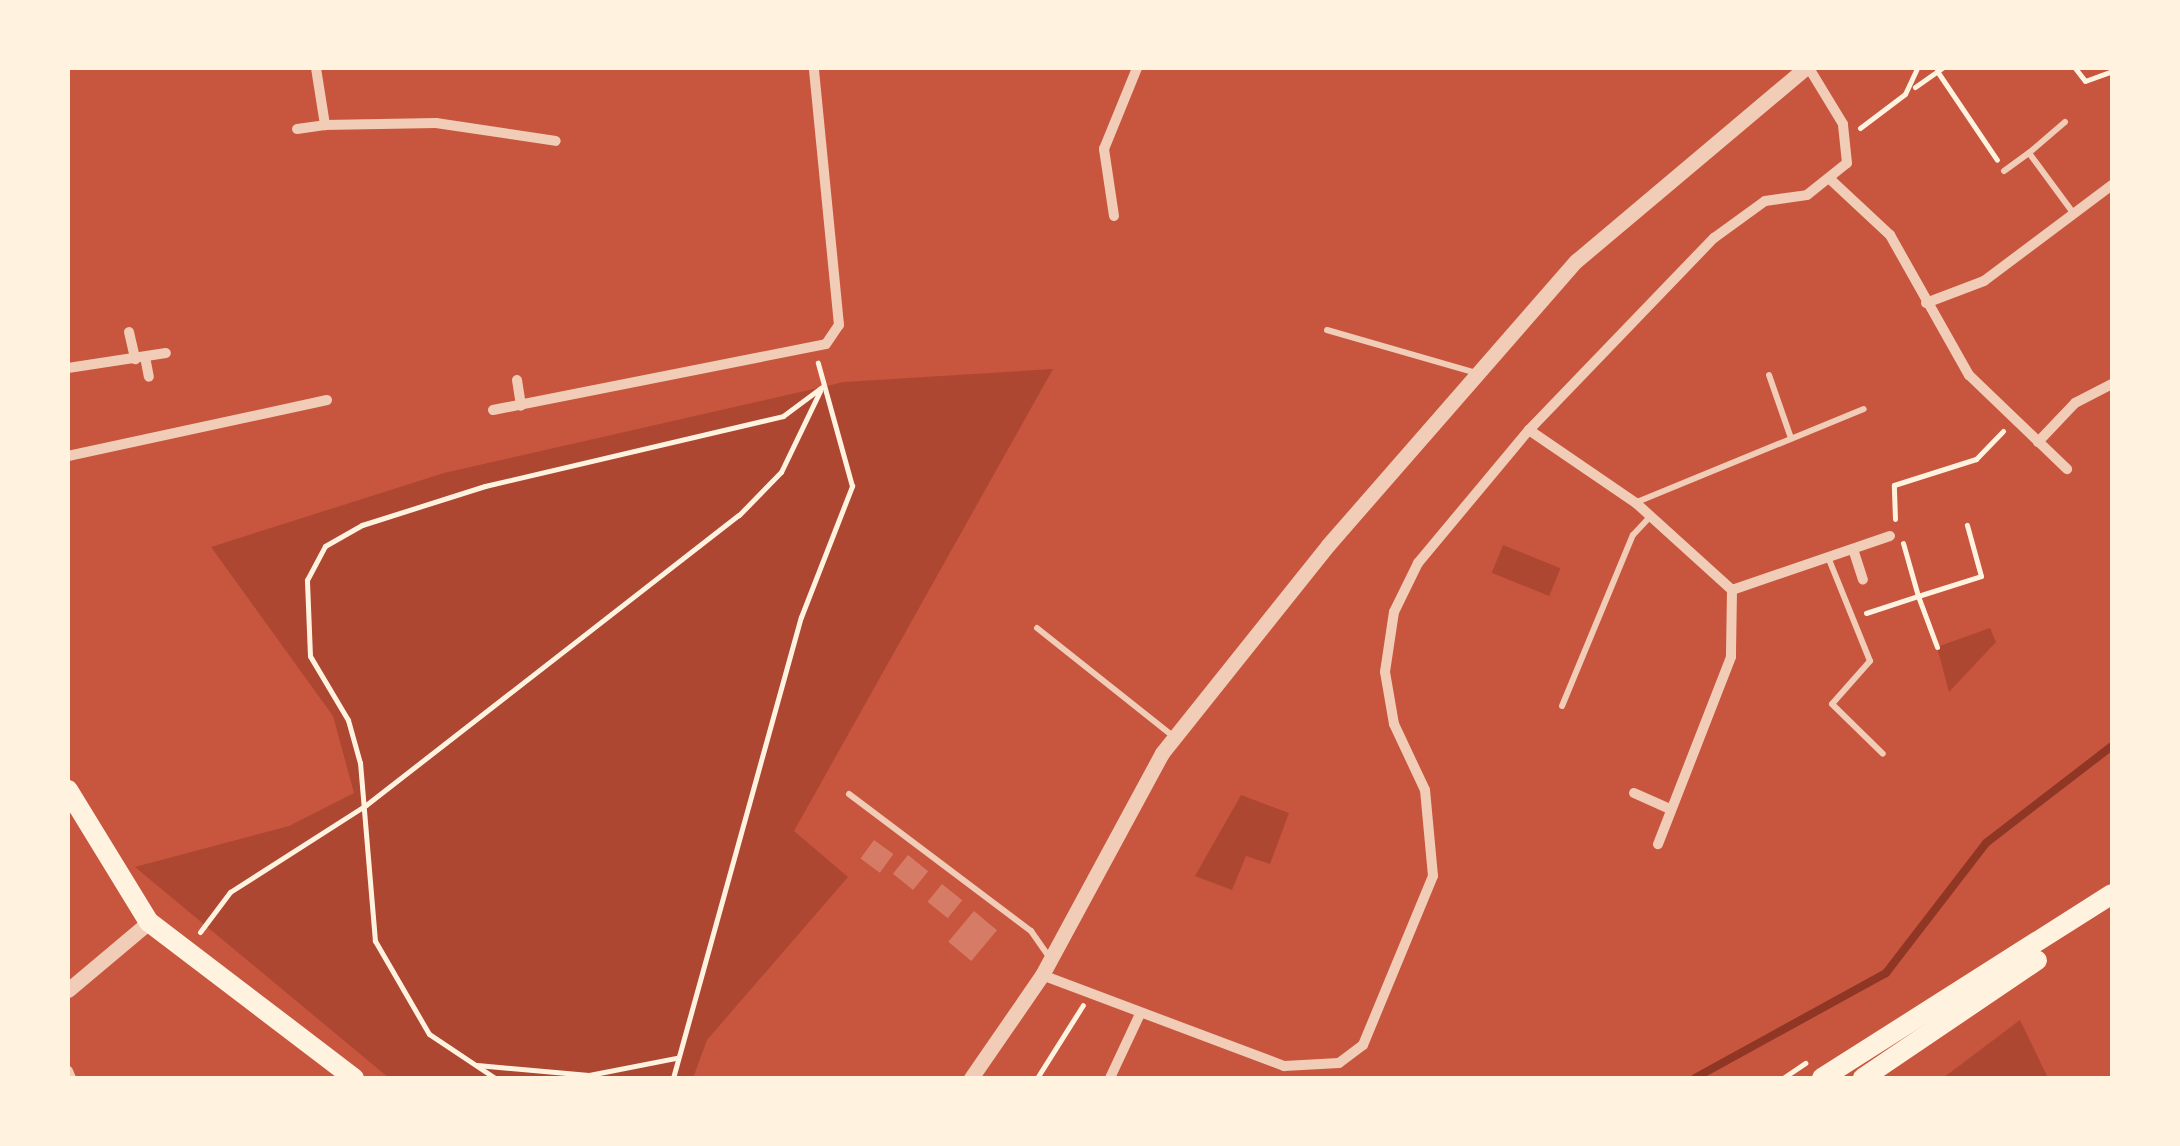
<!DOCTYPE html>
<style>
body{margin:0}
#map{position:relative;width:2180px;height:1146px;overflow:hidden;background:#c8553d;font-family:"Times New Roman",serif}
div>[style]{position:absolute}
.green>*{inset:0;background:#ae4732;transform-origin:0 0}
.stream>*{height:8px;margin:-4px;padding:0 4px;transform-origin:4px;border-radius:4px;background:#8f3625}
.building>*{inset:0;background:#d67c66;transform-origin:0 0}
.path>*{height:5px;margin:-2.5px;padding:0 2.5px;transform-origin:2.5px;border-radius:2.5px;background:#fff3e0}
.service>*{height:6px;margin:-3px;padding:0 3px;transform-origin:3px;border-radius:3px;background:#f1ccb7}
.minor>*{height:10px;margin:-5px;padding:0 5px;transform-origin:5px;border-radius:5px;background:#f1ccb7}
.tertiary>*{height:15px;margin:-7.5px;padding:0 7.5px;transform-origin:7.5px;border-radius:7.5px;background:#f1ccb7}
.trunk>*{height:20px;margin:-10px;padding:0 10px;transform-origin:10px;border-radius:10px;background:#fff3e0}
span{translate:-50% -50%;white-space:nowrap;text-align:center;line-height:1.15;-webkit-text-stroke:8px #fff3e0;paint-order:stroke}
.frame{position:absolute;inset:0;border:70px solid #fff3e0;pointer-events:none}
</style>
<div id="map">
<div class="green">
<i style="clip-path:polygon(1053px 369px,794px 831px,848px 877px,707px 1040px,693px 1078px,389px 1078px,135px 867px,289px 826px,354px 793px,333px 716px,211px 547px,444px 473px,844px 382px)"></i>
<i style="left:1503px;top:545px;width:62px;height:30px;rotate:22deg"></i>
<i style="clip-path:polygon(1990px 628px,1996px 642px,1949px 692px,1937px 647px)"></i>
<i style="clip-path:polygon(1241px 795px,1289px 813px,1270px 864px,1246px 856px,1232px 890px,1195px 876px)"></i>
<i style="clip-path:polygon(2020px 1020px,2048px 1078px,1943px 1078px)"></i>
</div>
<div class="stream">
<i style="left:1695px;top:1078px;width:218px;rotate:-28.8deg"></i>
<i style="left:1886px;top:973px;width:164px;rotate:-52.4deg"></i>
<i style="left:1986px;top:843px;width:159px;rotate:-37.6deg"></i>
</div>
<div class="building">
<i style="left:874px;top:840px;width:24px;height:23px;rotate:36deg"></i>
<i style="left:908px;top:855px;width:26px;height:24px;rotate:39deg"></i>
<i style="left:942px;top:884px;width:26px;height:23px;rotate:39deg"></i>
<i style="left:974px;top:911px;width:30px;height:40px;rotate:40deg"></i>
</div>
<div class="path">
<i style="left:2075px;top:68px;width:16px;rotate:52deg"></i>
<i style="left:2085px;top:81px;width:29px;rotate:-20deg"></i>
<i style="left:1937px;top:71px;width:107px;rotate:56deg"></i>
<i style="left:1915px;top:87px;width:33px;rotate:-35deg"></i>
<i style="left:1860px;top:128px;width:56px;rotate:-37.1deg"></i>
<i style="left:1905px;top:94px;width:29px;rotate:-65deg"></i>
<i style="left:1895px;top:519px;width:34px;rotate:-92deg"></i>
<i style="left:1894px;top:485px;width:86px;rotate:-17.6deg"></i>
<i style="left:1976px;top:459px;width:39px;rotate:-46deg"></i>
<i style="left:1866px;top:613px;width:55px;rotate:-18.1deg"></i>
<i style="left:1918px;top:596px;width:55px;rotate:-105.8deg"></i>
<i style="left:1937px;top:647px;width:54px;rotate:-110.4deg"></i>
<i style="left:1918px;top:596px;width:66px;rotate:-17.6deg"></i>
<i style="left:1981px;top:576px;width:53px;rotate:-105.4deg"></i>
<i style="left:200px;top:932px;width:50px;rotate:-53.1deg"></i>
<i style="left:230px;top:892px;width:161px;rotate:-32.6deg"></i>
<i style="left:366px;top:805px;width:472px;rotate:-37.9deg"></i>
<i style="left:739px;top:515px;width:60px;rotate:-45.7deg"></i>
<i style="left:781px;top:472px;width:90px;rotate:-64.3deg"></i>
<i style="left:477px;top:1065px;width:112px;rotate:5.1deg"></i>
<i style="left:589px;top:1075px;width:89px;rotate:-11.1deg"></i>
<i style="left:495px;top:1078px;width:79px;rotate:-146.3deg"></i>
<i style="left:429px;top:1034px;width:108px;rotate:-120.1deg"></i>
<i style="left:375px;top:941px;width:179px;rotate:-94.8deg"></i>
<i style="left:360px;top:763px;width:45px;rotate:-105.6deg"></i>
<i style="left:348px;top:720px;width:74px;rotate:-120.7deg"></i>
<i style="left:310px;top:656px;width:76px;rotate:-92.3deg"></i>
<i style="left:307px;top:580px;width:38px;rotate:-62deg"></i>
<i style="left:325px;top:546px;width:43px;rotate:-29.6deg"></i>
<i style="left:362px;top:525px;width:129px;rotate:-17.6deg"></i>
<i style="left:485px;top:486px;width:306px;rotate:-13.2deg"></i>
<i style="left:783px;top:416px;width:49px;rotate:-36.6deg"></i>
<i style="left:673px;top:1078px;width:478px;rotate:-74.5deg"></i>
<i style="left:801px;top:617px;width:141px;rotate:-68.7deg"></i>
<i style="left:852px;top:486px;width:128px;rotate:-105.5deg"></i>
<i style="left:1037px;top:1078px;width:86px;rotate:-57.8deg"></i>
<i style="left:1783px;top:1078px;width:27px;rotate:-34deg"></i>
</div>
<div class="service">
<i style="left:2065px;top:122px;width:48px;rotate:139.3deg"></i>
<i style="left:2029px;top:153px;width:71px;rotate:53.6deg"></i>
<i style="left:2004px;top:171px;width:31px;rotate:-36deg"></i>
<i style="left:1327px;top:330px;width:155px;rotate:16.1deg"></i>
<i style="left:1769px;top:375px;width:67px;rotate:70.8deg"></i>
<i style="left:1637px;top:502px;width:245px;rotate:-22.3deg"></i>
<i style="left:1828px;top:557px;width:112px;rotate:68deg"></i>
<i style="left:1870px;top:661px;width:57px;rotate:131.5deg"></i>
<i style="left:1832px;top:704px;width:71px;rotate:44.4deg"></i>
<i style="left:1037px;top:628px;width:175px;rotate:38.5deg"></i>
<i style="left:1562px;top:706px;width:185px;rotate:-67.5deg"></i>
<i style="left:1633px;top:535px;width:25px;rotate:-47deg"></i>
<i style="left:849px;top:794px;width:228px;rotate:37deg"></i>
<i style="left:1031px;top:931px;width:32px;rotate:55deg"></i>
</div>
<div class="minor">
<i style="left:316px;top:68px;width:58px;rotate:81deg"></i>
<i style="left:325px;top:125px;width:111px;rotate:-1deg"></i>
<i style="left:436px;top:123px;width:121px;rotate:8.5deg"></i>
<i style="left:297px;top:129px;width:28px;rotate:-8deg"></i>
<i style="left:1831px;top:180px;width:81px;rotate:43deg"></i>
<i style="left:1890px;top:235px;width:161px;rotate:60.6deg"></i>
<i style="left:1969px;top:375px;width:136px;rotate:43.8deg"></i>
<i style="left:1114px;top:216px;width:68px;rotate:-98.5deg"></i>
<i style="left:1104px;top:149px;width:87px;rotate:-67.8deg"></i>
<i style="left:1926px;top:303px;width:62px;rotate:-20.8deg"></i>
<i style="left:1984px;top:281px;width:160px;rotate:-36.9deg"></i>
<i style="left:129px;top:332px;width:28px;rotate:77deg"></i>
<i style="left:145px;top:357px;width:20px;rotate:79deg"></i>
<i style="left:68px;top:368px;width:99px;rotate:-8.7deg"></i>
<i style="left:517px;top:380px;width:26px;rotate:81deg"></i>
<i style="left:493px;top:410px;width:339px;rotate:-11.2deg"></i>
<i style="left:826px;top:344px;width:23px;rotate:-56deg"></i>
<i style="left:839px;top:325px;width:258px;rotate:-95.6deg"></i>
<i style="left:1529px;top:430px;width:130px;rotate:34.3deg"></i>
<i style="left:1636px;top:503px;width:130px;rotate:42.2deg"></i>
<i style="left:1732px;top:590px;width:67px;rotate:90.9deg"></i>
<i style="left:1731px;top:657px;width:201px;rotate:111.3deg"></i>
<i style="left:2038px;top:442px;width:54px;rotate:-46.5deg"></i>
<i style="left:2075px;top:403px;width:42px;rotate:-27.2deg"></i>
<i style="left:68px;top:456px;width:265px;rotate:-12.2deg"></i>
<i style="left:1853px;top:549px;width:32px;rotate:72deg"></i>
<i style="left:1732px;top:590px;width:167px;rotate:-18.9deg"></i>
<i style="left:1634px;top:793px;width:39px;rotate:24deg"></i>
<i style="left:1042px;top:975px;width:259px;rotate:20.6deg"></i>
<i style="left:1284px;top:1066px;width:55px;rotate:-3.1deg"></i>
<i style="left:1339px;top:1063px;width:30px;rotate:-37deg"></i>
<i style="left:1363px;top:1045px;width:183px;rotate:-67.5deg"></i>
<i style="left:1433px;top:876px;width:86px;rotate:-95.3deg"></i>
<i style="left:1425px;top:790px;width:73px;rotate:-115.2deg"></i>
<i style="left:1394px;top:724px;width:53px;rotate:-99.8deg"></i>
<i style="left:1385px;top:672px;width:61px;rotate:-81.5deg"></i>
<i style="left:1394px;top:612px;width:55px;rotate:-63.9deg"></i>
<i style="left:1418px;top:563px;width:173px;rotate:-50.2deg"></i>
<i style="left:1529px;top:430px;width:267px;rotate:-46.1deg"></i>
<i style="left:1714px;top:238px;width:63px;rotate:-36deg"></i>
<i style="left:1765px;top:201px;width:42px;rotate:-8.1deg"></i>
<i style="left:1807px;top:195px;width:51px;rotate:-38.7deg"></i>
<i style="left:1847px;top:163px;width:39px;rotate:-96deg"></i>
<i style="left:1843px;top:124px;width:66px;rotate:-121.3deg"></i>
<i style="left:68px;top:1071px;width:8px;rotate:67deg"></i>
<i style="left:1110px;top:1078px;width:71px;rotate:-64.9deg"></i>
</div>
<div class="tertiary">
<i style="left:68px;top:990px;width:106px;rotate:-40deg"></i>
<i style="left:971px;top:1078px;width:125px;rotate:-55.4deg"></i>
<i style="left:1042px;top:975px;width:252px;rotate:-61.6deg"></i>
<i style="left:1162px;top:753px;width:266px;rotate:-51.4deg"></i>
<i style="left:1328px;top:545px;width:377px;rotate:-48.9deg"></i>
<i style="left:1576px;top:261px;width:299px;rotate:-40.1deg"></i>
</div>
<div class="trunk">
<i style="left:68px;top:790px;width:155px;rotate:58.5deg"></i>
<i style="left:149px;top:922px;width:258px;rotate:37.3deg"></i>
<i style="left:1822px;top:1078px;width:343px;rotate:-32.4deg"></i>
<i style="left:1863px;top:1078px;width:210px;rotate:-34.1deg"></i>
</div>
<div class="frame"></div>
</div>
